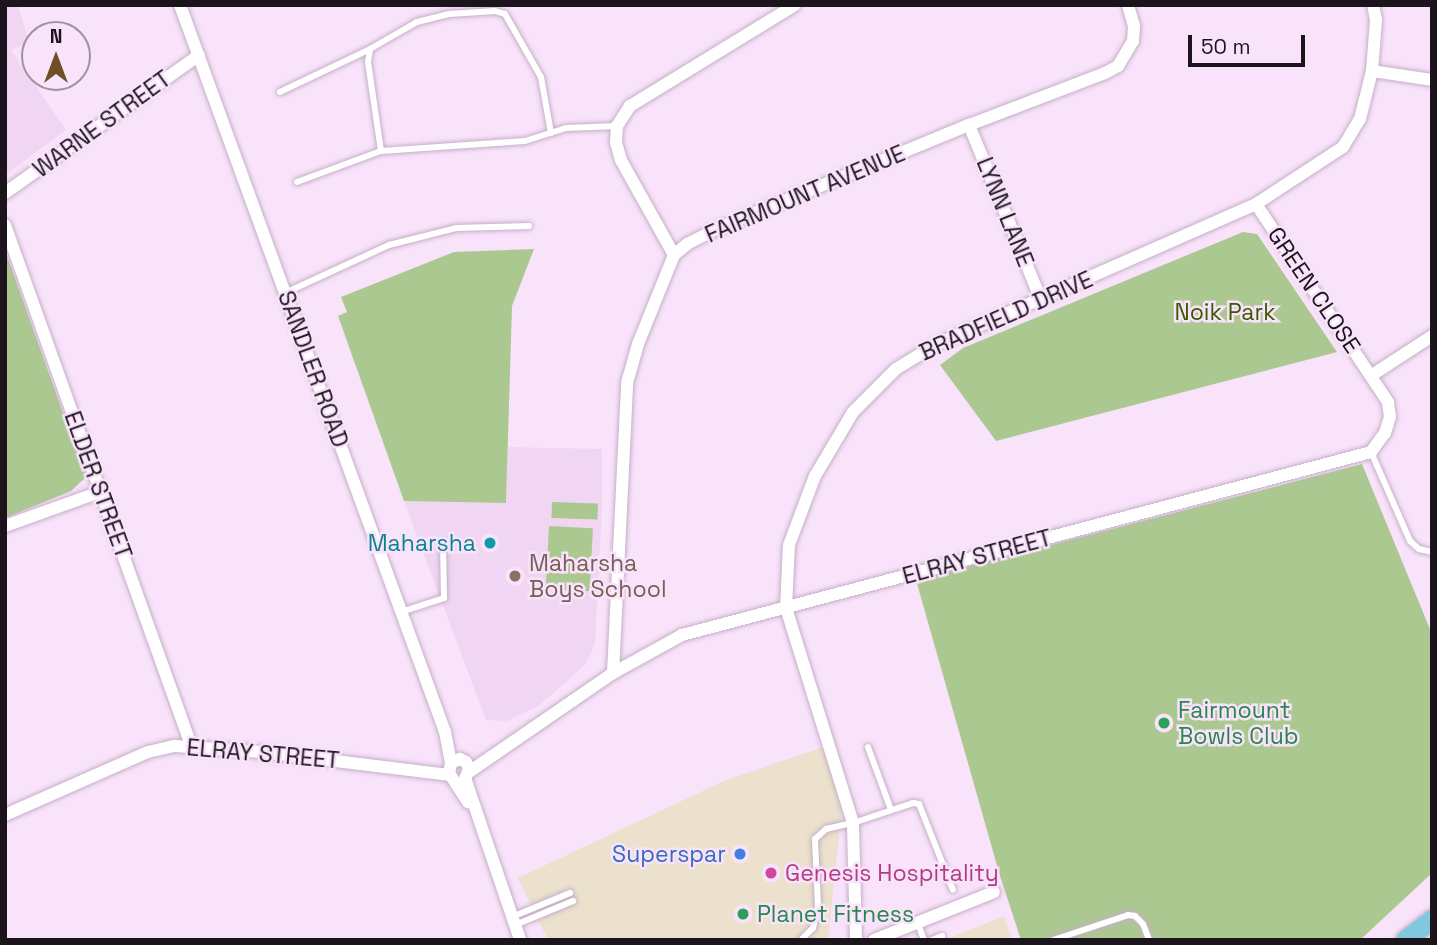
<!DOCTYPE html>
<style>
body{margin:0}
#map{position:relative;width:1437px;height:945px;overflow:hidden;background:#f9e3fb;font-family:"Space Grotesk",sans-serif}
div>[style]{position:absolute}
.commercial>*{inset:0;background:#ebe1cc}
.built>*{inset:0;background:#f1d6f4}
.green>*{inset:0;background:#acc891;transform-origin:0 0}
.roads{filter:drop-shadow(0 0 2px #c5b0c7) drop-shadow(0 0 2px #c5b0c7)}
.lane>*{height:6px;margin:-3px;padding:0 3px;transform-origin:3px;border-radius:3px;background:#fff}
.street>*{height:12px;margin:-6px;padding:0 6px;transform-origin:6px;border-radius:6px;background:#fff}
.primary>*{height:19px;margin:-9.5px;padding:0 9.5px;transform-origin:9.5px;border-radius:9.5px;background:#7fc8dd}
.dots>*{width:19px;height:19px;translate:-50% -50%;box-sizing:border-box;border:4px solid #f9e3fb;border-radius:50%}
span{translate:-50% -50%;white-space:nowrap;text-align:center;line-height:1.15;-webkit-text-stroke:5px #f9e3fb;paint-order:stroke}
.street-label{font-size:23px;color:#1c141d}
.park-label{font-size:23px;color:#395a00}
.culture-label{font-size:23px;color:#0d838f}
.right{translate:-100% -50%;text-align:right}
.education-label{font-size:23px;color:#785e54}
.left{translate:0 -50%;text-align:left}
.leisure-label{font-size:23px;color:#27864d}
.shop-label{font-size:23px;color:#366cbe}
.hotel-label{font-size:23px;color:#b23c85}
.frame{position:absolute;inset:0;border:7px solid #1c141d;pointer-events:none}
.north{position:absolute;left:21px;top:21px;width:70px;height:70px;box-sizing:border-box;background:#f9e3fb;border:2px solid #a190a2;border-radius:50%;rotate:0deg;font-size:19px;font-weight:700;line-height:28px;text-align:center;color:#1c141d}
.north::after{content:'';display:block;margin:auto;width:24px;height:32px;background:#704e26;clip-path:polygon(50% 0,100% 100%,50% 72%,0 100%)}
.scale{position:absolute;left:1188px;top:35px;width:117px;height:32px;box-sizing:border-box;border:4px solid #1c141d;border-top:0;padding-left:9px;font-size:21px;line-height:24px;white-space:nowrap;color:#1c141d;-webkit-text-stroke:5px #f9e3fb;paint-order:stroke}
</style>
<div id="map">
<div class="commercial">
<i style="clip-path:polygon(823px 747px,843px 797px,828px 940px,548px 940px,518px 878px,724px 781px)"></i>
<i style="clip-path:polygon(1004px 916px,1012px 940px,945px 940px)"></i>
</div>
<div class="built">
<i style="clip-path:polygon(5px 5px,18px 5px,29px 43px,11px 50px,66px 130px,5px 175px)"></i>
<i style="clip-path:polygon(508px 447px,602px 449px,602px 507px,595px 644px,585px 665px,540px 705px,507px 721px,486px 720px,404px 501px,506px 503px)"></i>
</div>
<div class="green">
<i style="clip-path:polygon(1243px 232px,1257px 234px,1337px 352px,996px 441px,940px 365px,963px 348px)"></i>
<i style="clip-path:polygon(534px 249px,512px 306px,506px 503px,404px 501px,338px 316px,347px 312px,341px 297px,454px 252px)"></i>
<i style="clip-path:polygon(5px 250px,86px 477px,71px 491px,5px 518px)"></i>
<i style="clip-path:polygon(1362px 464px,1432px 634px,1432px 873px,1360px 940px,1021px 940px,1000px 876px,916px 580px)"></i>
<i style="left:552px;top:502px;width:46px;height:16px;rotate:2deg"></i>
<i style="left:549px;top:526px;width:44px;height:63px;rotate:3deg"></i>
</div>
<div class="roads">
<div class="lane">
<i style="left:280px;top:92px;width:100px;rotate:-25.5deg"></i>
<i style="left:381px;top:151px;width:90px;rotate:-98.3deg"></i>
<i style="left:368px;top:62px;width:13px;rotate:-81deg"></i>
<i style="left:370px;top:49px;width:54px;rotate:-29.9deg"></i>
<i style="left:417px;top:22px;width:33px;rotate:-14deg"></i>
<i style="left:449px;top:14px;width:46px;rotate:-3.7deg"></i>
<i style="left:495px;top:11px;width:10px;rotate:17deg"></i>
<i style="left:505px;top:14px;width:73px;rotate:60.3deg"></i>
<i style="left:541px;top:77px;width:57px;rotate:79.9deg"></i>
<i style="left:297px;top:182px;width:90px;rotate:-20.3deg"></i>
<i style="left:381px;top:151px;width:144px;rotate:-4deg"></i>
<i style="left:525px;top:141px;width:43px;rotate:-17.6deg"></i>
<i style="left:566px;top:128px;width:51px;rotate:-2.2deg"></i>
<i style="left:285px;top:293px;width:115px;rotate:-24.8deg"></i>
<i style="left:389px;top:245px;width:69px;rotate:-14.2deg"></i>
<i style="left:456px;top:228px;width:73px;rotate:-1.6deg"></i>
<i style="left:1371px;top:452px;width:97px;rotate:66.3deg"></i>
<i style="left:1410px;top:541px;width:12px;rotate:42deg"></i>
<i style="left:1419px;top:549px;width:13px;rotate:13deg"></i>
<i style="left:401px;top:612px;width:45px;rotate:-18deg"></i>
<i style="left:444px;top:598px;width:55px;rotate:-91deg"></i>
<i style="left:868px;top:747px;width:67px;rotate:69.9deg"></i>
<i style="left:512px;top:917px;width:63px;rotate:-22.5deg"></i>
<i style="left:918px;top:923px;width:18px;rotate:71deg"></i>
<i style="left:515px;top:925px;width:63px;rotate:-22.5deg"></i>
<i style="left:801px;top:940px;width:17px;rotate:-45deg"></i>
<i style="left:813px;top:928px;width:23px;rotate:-77deg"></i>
<i style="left:818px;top:906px;width:67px;rotate:-92.6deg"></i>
<i style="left:815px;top:839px;width:15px;rotate:-42deg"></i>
<i style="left:826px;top:829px;width:28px;rotate:-13deg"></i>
<i style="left:853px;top:823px;width:63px;rotate:-18.4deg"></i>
<i style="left:913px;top:803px;width:6px;rotate:9deg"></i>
<i style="left:919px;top:804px;width:92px;rotate:68.4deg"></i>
<i style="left:932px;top:940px;width:11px;rotate:-22deg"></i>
<i style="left:1053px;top:940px;width:79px;rotate:-18.4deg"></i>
<i style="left:1128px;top:915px;width:7px;rotate:8deg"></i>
<i style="left:1135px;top:916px;width:11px;rotate:45deg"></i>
<i style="left:1143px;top:924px;width:17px;rotate:69deg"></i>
</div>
<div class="street">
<i style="left:180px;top:5px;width:774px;rotate:69.97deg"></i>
<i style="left:445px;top:732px;width:32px;rotate:79deg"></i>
<i style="left:1372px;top:71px;width:61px;rotate:8.5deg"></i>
<i style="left:969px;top:125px;width:189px;rotate:67.6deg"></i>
<i style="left:5px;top:193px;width:238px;rotate:-35.4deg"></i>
<i style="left:5px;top:225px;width:552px;rotate:70.32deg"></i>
<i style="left:674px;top:255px;width:109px;rotate:-119.2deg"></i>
<i style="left:621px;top:160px;width:18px;rotate:-106deg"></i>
<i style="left:616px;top:143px;width:17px;rotate:-87deg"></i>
<i style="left:617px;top:126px;width:24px;rotate:-57deg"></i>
<i style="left:630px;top:106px;width:193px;rotate:-31.5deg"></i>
<i style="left:1372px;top:375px;width:72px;rotate:-33deg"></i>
<i style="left:5px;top:526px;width:101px;rotate:-19.7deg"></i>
<i style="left:613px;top:673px;width:290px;rotate:-87.2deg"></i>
<i style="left:627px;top:383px;width:41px;rotate:-74.2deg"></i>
<i style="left:638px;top:344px;width:96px;rotate:-68deg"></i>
<i style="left:674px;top:255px;width:17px;rotate:-40deg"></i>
<i style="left:687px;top:244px;width:38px;rotate:-27deg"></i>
<i style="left:721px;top:227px;width:268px;rotate:-22.4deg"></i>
<i style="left:969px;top:125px;width:146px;rotate:-20.9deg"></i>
<i style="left:1105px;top:73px;width:15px;rotate:-28deg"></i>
<i style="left:1118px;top:66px;width:29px;rotate:-59deg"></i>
<i style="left:1133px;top:41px;width:15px;rotate:-86deg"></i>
<i style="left:1134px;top:26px;width:22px;rotate:-106deg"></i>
<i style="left:469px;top:772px;width:175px;rotate:-34.5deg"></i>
<i style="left:613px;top:673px;width:79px;rotate:-28.8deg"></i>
<i style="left:682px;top:635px;width:713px;rotate:-14.87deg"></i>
<i style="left:1371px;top:452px;width:24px;rotate:-54deg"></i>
<i style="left:1385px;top:433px;width:17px;rotate:-73deg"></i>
<i style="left:1390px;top:417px;width:15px;rotate:-98deg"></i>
<i style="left:1388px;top:402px;width:238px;rotate:-123.7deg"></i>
<i style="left:466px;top:777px;width:9px;rotate:-72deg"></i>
<i style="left:469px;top:768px;width:7px;rotate:-117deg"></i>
<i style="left:466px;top:762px;width:7px;rotate:-153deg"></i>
<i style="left:460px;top:759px;width:10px;rotate:156deg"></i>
<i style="left:451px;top:763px;width:10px;rotate:101deg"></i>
<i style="left:449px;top:773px;width:35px;rotate:57deg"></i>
<i style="left:465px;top:778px;width:171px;rotate:71.2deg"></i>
<i style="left:5px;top:815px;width:156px;rotate:-23.8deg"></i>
<i style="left:148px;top:752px;width:28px;rotate:-13deg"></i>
<i style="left:175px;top:746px;width:87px;rotate:3.9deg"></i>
<i style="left:262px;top:752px;width:188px;rotate:7deg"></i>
<i style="left:856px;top:940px;width:117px;rotate:-91.5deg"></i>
<i style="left:853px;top:823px;width:225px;rotate:-107.3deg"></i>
<i style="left:786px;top:608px;width:63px;rotate:-87.3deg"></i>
<i style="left:789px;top:545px;width:74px;rotate:-69.4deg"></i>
<i style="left:815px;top:476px;width:74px;rotate:-59.3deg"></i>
<i style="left:853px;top:412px;width:61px;rotate:-45deg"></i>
<i style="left:896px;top:369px;width:46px;rotate:-31.6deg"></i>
<i style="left:935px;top:345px;width:351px;rotate:-23.7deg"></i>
<i style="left:1256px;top:204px;width:104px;rotate:-33.2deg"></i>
<i style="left:1343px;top:147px;width:33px;rotate:-59deg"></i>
<i style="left:1360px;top:119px;width:49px;rotate:-76deg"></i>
<i style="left:1372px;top:71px;width:51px;rotate:-85.5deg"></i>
<i style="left:1376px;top:20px;width:15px;rotate:-101deg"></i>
<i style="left:874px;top:940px;width:129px;rotate:-21.8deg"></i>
</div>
<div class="primary">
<i style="left:1405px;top:940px;width:34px;rotate:-38deg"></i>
</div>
</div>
<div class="dots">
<i style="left:490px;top:543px;background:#0f9aa8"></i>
<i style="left:515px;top:576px;background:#8d6e63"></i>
<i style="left:1164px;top:723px;background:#2e9e5b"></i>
<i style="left:740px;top:854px;background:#3f7fe0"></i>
<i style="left:771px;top:873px;background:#d1479c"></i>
<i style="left:743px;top:914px;background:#2e9e5b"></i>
</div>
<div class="street-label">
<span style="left:102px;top:124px;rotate:-36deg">WARNE STREET</span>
<span style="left:805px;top:194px;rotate:-23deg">FAIRMOUNT AVENUE</span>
<span style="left:1005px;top:212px;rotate:68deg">LYNN LANE</span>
<span style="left:1314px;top:290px;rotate:56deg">GREEN CLOSE</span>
<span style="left:1006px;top:316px;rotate:-24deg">BRADFIELD DRIVE</span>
<span style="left:313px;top:369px;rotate:70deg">SANDLER ROAD</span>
<span style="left:98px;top:485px;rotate:70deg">ELDER STREET</span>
<span style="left:977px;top:557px;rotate:-15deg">ELRAY STREET</span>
<span style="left:263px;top:754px;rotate:5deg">ELRAY STREET</span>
</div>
<div class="park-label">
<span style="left:1225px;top:312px">Noik Park</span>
</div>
<div class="culture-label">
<span class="right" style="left:476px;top:543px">Maharsha</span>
</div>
<div class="education-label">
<span class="left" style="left:529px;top:576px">Maharsha<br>Boys School</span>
</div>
<div class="leisure-label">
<span class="left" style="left:1178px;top:723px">Fairmount<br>Bowls Club</span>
<span class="left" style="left:757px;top:914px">Planet Fitness</span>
</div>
<div class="shop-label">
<span class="right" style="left:726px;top:854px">Superspar</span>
</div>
<div class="hotel-label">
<span class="left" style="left:785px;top:873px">Genesis Hospitality</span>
</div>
<div class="frame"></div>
<div class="north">N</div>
<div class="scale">50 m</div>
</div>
